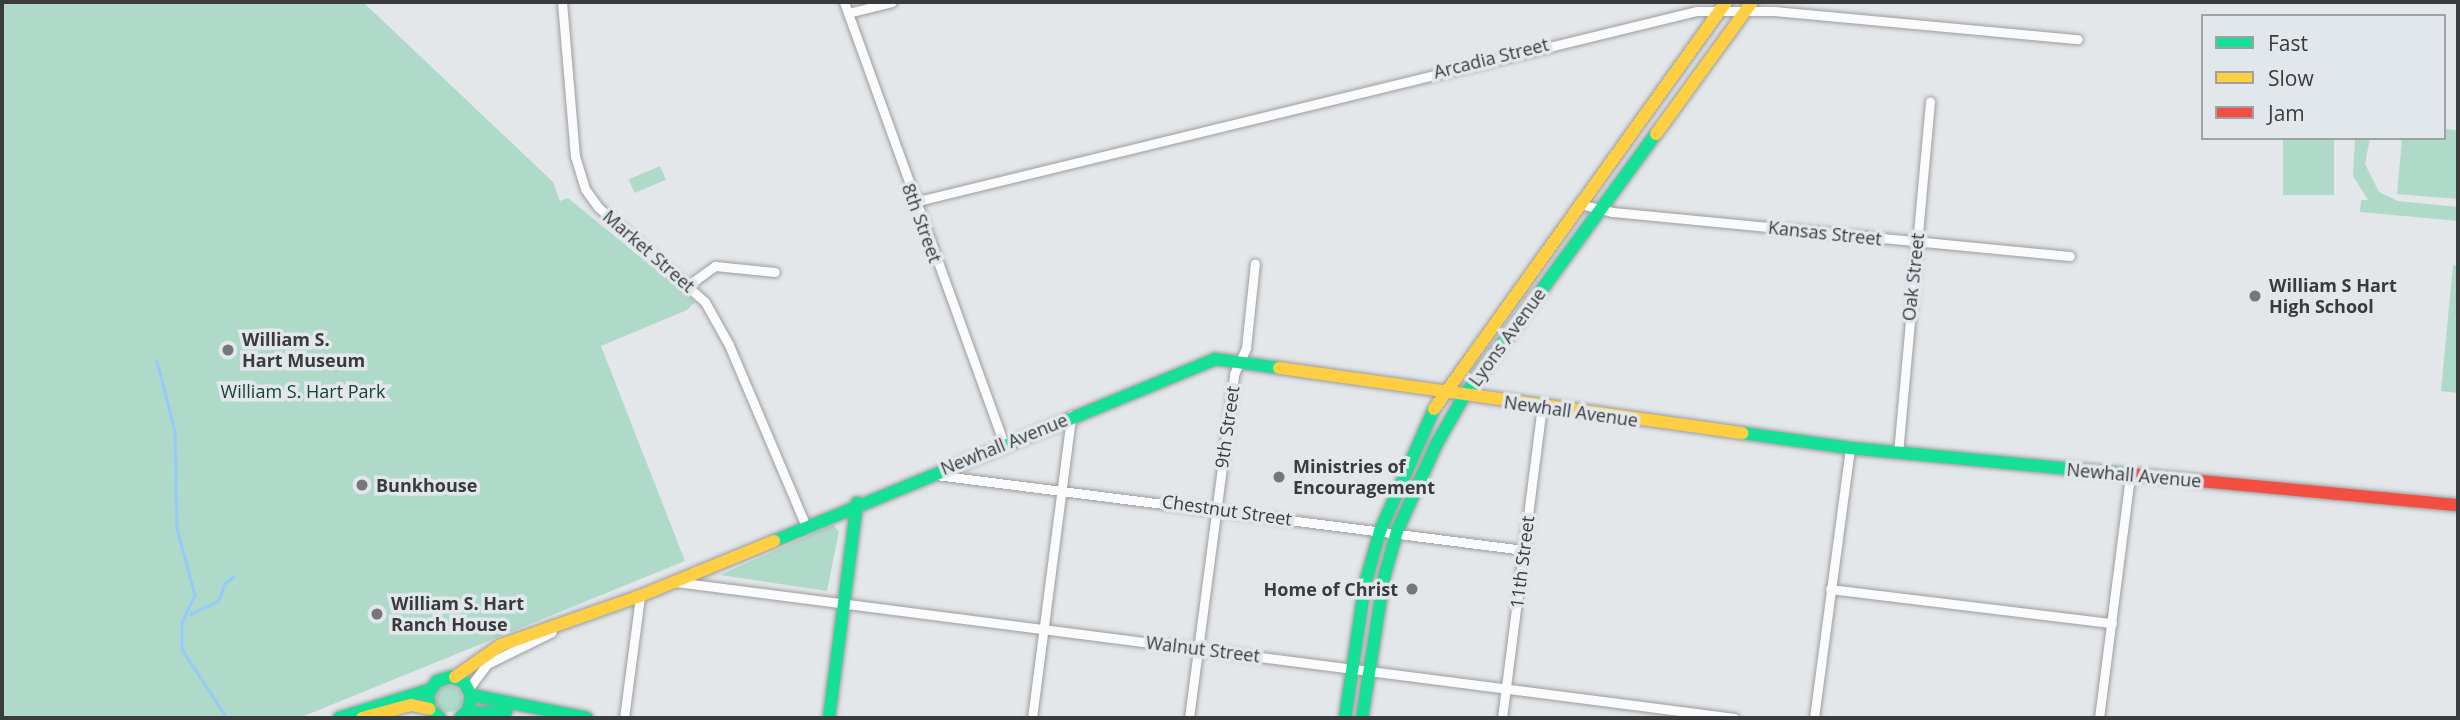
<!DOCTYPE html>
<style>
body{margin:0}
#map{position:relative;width:2460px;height:720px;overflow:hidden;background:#e4e7ea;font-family:"Open Sans",sans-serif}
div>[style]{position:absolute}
.green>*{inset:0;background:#afdac9;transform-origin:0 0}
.round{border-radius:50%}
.stream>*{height:2.5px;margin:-1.25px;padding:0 1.25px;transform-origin:1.25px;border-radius:1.25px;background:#97caf8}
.roads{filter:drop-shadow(0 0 2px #9b9d9f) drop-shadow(0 0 2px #9b9d9f)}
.street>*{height:9px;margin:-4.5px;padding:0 4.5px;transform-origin:4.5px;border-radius:4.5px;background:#fbfbfc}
.fast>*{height:12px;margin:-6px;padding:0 6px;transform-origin:6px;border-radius:6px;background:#16e098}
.slow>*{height:12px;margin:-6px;padding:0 6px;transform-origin:6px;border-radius:6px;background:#ffcf43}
.jam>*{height:12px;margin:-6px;padding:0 6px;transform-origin:6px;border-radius:6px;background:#f24e42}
.dots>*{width:19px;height:19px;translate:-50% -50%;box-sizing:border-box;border:4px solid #e2e7ec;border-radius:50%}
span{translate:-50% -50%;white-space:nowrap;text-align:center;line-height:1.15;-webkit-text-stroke:7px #e2e7ec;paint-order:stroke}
.street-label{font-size:18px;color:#393b3d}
.poi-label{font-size:18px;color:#393b3d;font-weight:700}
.left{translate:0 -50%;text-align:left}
.right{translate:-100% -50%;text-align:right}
.park-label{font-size:18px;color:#164331}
.frame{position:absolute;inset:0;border:4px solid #393b3d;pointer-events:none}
.legend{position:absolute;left:2201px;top:14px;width:245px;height:126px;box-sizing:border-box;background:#e2e7ec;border:2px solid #9ea2a6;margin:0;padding:9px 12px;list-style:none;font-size:21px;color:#393b3d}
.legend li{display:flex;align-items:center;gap:14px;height:35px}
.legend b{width:35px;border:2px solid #9ea2a6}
</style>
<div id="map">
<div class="green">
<i style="clip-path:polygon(2px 2px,363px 2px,553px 182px,560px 201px,568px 198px,695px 302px,687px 310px,601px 346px,685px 561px,299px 718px,2px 718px)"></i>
<i style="clip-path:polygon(2444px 129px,2458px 130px,2458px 199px,2397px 194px,2402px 138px,2444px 138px)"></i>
<i style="left:2283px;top:138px;width:51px;height:57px"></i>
<i style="clip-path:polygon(2355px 138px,2370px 138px,2365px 164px,2379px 192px,2398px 201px,2458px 207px,2458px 221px,2360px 212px,2361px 200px,2368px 200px,2353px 176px)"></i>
<i style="left:660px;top:166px;width:15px;height:34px;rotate:67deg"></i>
<i style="clip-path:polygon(2453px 265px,2458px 266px,2458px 393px,2441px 391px)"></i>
<i style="clip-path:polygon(833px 525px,839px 531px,827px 591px,720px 575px)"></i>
<i class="round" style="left:436px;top:686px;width:26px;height:26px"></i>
</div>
<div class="stream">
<i style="left:157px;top:361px;width:72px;rotate:75.6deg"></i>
<i style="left:175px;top:431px;width:97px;rotate:88.8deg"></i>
<i style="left:177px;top:528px;width:69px;rotate:75deg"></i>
<i style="left:195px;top:595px;width:31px;rotate:115deg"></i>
<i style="left:182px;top:623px;width:26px;rotate:90deg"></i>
<i style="left:182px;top:649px;width:82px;rotate:56.9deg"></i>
<i style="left:190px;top:614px;width:31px;rotate:-25deg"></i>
<i style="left:218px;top:601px;width:19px;rotate:-69deg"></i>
<i style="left:225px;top:583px;width:11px;rotate:-38deg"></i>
</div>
<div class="roads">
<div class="street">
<i style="left:562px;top:2px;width:155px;rotate:85.2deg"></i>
<i style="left:575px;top:156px;width:34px;rotate:73deg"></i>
<i style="left:585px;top:189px;width:22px;rotate:54deg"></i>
<i style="left:598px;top:207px;width:143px;rotate:41.6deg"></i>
<i style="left:705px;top:302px;width:49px;rotate:60.8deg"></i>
<i style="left:729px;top:345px;width:194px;rotate:67deg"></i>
<i style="left:844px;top:2px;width:469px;rotate:70.1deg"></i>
<i style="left:848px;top:13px;width:45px;rotate:-14deg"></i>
<i style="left:914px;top:202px;width:806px;rotate:-13.71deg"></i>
<i style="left:1697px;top:11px;width:77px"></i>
<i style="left:1774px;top:11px;width:305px;rotate:5.3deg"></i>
<i style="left:1580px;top:204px;width:33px;rotate:14deg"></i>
<i style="left:1612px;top:212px;width:460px;rotate:5.5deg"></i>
<i style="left:690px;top:284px;width:31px;rotate:-36deg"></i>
<i style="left:715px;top:266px;width:60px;rotate:5.7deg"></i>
<i style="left:1898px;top:453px;width:353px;rotate:-84.8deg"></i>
<i style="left:936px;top:475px;width:593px;rotate:7.27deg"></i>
<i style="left:676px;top:582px;width:1067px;rotate:7.32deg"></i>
<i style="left:1830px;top:589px;width:284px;rotate:6.9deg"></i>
<i style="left:469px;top:688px;width:30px;rotate:-53deg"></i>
<i style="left:487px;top:664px;width:72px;rotate:-26.2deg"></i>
<i style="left:624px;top:718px;width:123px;rotate:-82.5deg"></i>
<i style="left:1032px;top:718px;width:305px;rotate:-82.6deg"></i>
<i style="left:1189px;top:718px;width:347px;rotate:-82.5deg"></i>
<i style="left:1234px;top:374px;width:29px;rotate:-65deg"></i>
<i style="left:1246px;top:348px;width:85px;rotate:-84deg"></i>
<i style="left:1502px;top:718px;width:314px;rotate:-82.7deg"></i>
<i style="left:1814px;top:718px;width:272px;rotate:-82.4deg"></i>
<i style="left:2099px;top:718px;width:245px;rotate:-82.7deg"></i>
</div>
<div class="fast">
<i style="left:1742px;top:433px;width:109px;rotate:7.9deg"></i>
<i style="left:1850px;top:448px;width:278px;rotate:5.4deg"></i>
<i style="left:774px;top:541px;width:477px;rotate:-22.4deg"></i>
<i style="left:1215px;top:359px;width:65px;rotate:8deg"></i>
<i style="left:471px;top:695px;width:118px;rotate:11.2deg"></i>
<i style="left:466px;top:713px;width:40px;rotate:-1.4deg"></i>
<i style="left:339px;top:718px;width:94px;rotate:-17.3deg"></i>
<i style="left:440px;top:718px;width:13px;rotate:-138deg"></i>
<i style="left:430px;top:709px;width:15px;rotate:-98deg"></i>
<i style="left:428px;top:694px;width:16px;rotate:-55deg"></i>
<i style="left:437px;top:681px;width:15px;rotate:-16deg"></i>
<i style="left:451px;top:677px;width:14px;rotate:21deg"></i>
<i style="left:464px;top:682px;width:15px;rotate:62deg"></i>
<i style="left:471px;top:695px;width:15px;rotate:101deg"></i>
<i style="left:468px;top:710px;width:11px;rotate:135deg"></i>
<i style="left:829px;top:718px;width:217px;rotate:-82.6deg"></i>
<i style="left:1345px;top:718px;width:135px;rotate:-81.5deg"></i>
<i style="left:1365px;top:584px;width:55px;rotate:-74.2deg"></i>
<i style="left:1380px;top:531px;width:133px;rotate:-66.1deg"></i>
<i style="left:1362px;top:718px;width:142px;rotate:-81.1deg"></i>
<i style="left:1384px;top:578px;width:49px;rotate:-74.5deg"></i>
<i style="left:1397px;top:531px;width:97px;rotate:-65.6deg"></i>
<i style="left:1437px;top:443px;width:54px;rotate:-60.1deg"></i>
<i style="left:1464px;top:396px;width:325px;rotate:-53.8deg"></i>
</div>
<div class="slow">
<i style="left:1656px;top:134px;width:163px;rotate:-54deg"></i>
<i style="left:1279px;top:368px;width:468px;rotate:8deg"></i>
<i style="left:1434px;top:409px;width:501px;rotate:-54.34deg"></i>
<i style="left:455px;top:677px;width:56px;rotate:-34.8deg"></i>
<i style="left:501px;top:645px;width:147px;rotate:-19.4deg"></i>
<i style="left:640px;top:596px;width:145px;rotate:-22.3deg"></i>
<i style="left:362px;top:718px;width:51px;rotate:-14.9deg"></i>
<i style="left:411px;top:705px;width:19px;rotate:12deg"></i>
</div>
<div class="jam">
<i style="left:2127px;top:474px;width:332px;rotate:5.4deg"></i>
</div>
</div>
<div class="dots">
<i style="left:2255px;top:296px;background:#75777a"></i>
<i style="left:228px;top:350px;background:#75777a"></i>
<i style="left:1279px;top:477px;background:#75777a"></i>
<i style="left:362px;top:485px;background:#75777a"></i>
<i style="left:1412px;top:589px;background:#75777a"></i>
<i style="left:377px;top:614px;background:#75777a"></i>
</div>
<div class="street-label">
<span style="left:1491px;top:58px;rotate:-14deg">Arcadia Street</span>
<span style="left:922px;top:223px;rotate:70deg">8th Street</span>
<span style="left:1825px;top:233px;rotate:6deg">Kansas Street</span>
<span style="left:649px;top:251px;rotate:41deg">Market Street</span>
<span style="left:1913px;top:277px;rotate:-84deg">Oak Street</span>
<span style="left:1507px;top:337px;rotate:-54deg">Lyons Avenue</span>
<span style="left:1571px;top:411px;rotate:8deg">Newhall Avenue</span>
<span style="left:1227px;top:427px;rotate:-82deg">9th Street</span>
<span style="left:1004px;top:444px;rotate:-22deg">Newhall Avenue</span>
<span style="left:2134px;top:475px;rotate:5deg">Newhall Avenue</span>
<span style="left:1227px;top:510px;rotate:8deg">Chestnut Street</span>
<span style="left:1522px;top:562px;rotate:-83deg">11th Street</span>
<span style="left:1203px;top:649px;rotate:7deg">Walnut Street</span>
</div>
<div class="poi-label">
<span class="left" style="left:2269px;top:296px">William S Hart<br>High School</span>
<span class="left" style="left:242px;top:350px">William S.<br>Hart Museum</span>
<span class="left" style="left:1293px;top:477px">Ministries of<br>Encouragement</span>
<span class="left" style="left:376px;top:485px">Bunkhouse</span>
<span class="right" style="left:1398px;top:589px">Home of Christ</span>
<span class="left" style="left:391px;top:614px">William S. Hart<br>Ranch House</span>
</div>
<div class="park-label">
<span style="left:303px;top:391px">William S. Hart Park</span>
</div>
<div class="frame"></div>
<ul class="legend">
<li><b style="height:9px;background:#16e098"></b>Fast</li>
<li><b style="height:9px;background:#ffcf43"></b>Slow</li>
<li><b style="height:9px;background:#f24e42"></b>Jam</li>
</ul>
</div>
